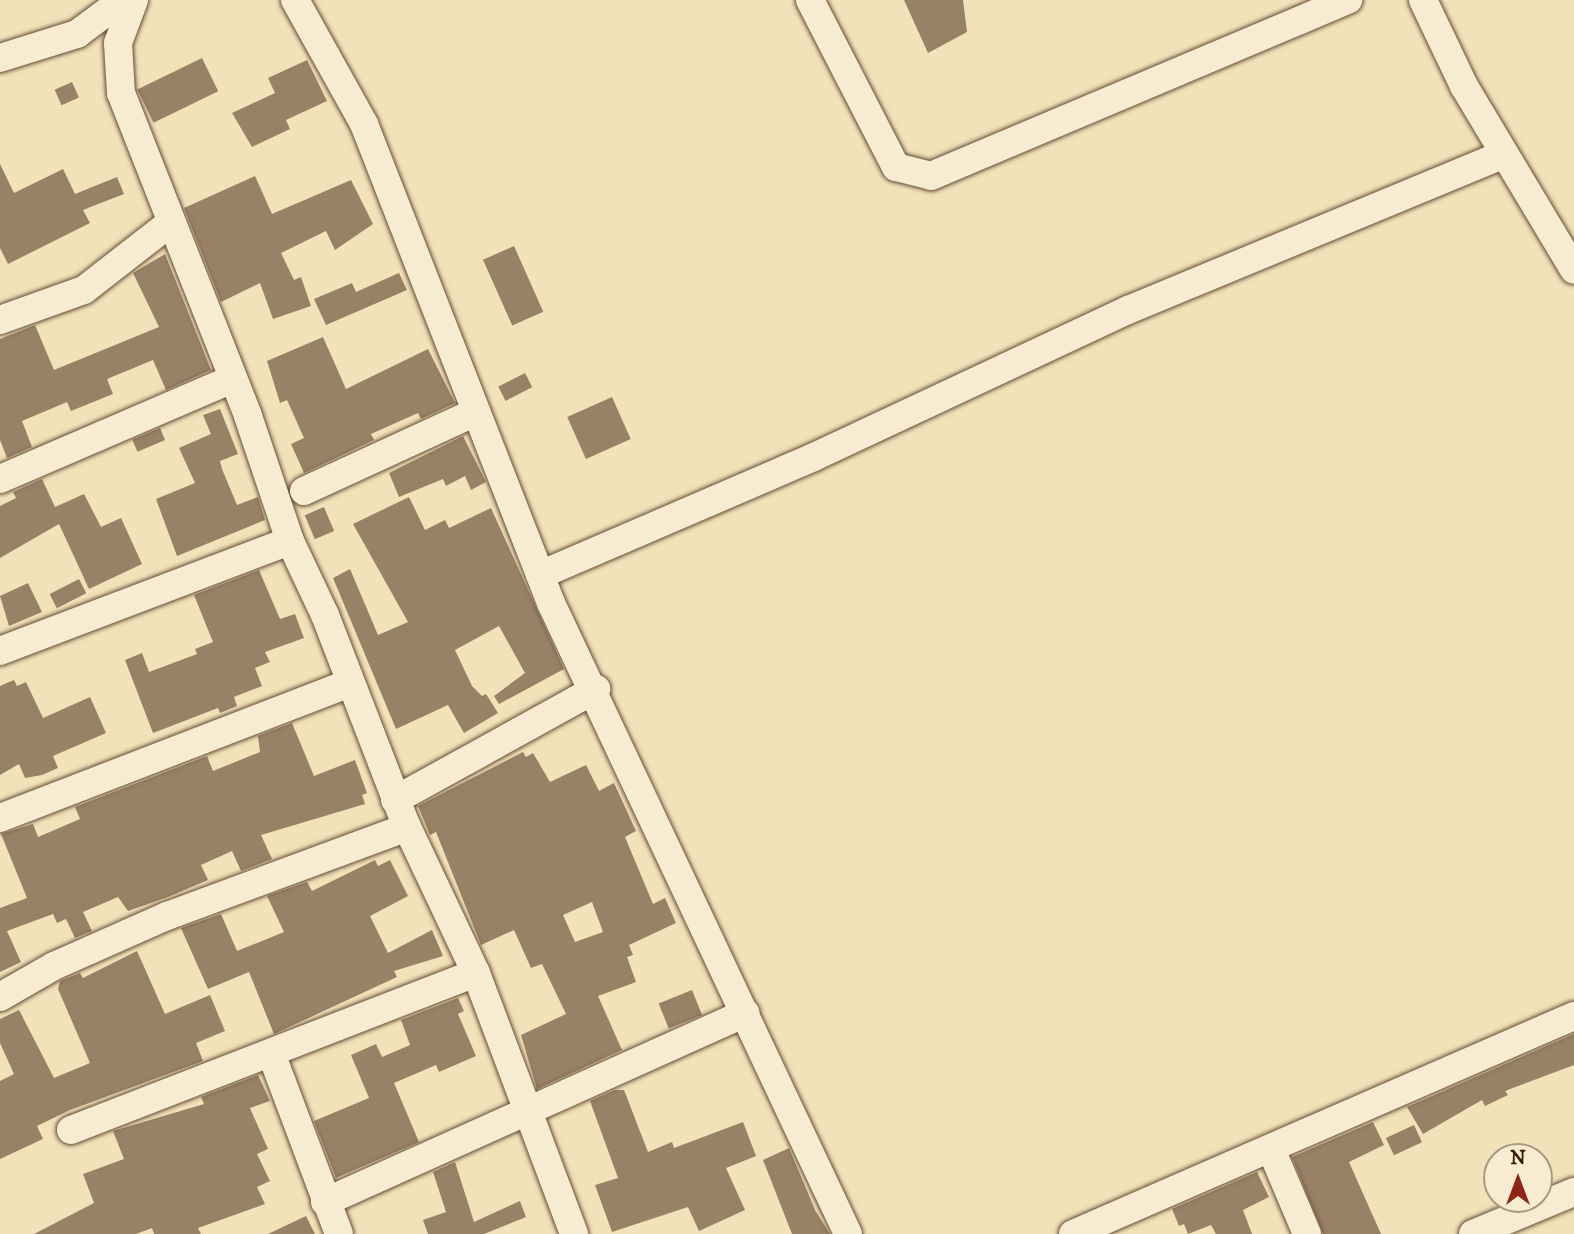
<!DOCTYPE html>
<style>
body{margin:0}
#map{position:relative;width:1574px;height:1234px;overflow:hidden;background:#f2e2b9;font-family:"IM FELL DW Pica",serif}
div>[style]{position:absolute}
.building>*{inset:0;background:#978265;transform-origin:0 0}
.roads{filter:drop-shadow(0 0 2px #644b35) drop-shadow(0 0 2px #644b35)}
.minor>*{height:28px;margin:-14px;padding:0 14px;transform-origin:14px;border-radius:14px;background:#f7ecd2}
span{translate:-50% -50%;white-space:nowrap;text-align:center;line-height:1.15;-webkit-text-stroke:5px #f7ecd2;paint-order:stroke}
.north{position:absolute;left:1483px;top:1143px;width:70px;height:70px;box-sizing:border-box;background:#f7ecd2;border:2px solid #a99882;border-radius:50%;rotate:0deg;font-size:19px;font-weight:700;line-height:28px;text-align:center;color:#351909}
.north::after{content:'';display:block;margin:auto;width:24px;height:32px;background:#8f2418;clip-path:polygon(50% 0,100% 100%,50% 72%,0 100%)}
</style>
<div id="map">
<div class="building">
<i style="clip-path:polygon(904px 0,963px 0,967px 32px,928px 53px)"></i>
<i style="left:202px;top:58px;width:37px;height:72px;rotate:64deg"></i>
<i style="clip-path:polygon(307px 60px,327px 101px,286px 120px,290px 129px,252px 147px,232px 113px,275px 93px,268px 78px)"></i>
<i style="left:72px;top:82px;width:17px;height:19px;rotate:66deg"></i>
<i style="clip-path:polygon(0 164px,14px 193px,63px 169px,75px 194px,117px 177px,124px 194px,83px 210px,90px 223px,8px 264px,0 248px)"></i>
<i style="clip-path:polygon(255px 176px,272px 214px,351px 180px,373px 224px,335px 250px,326px 231px,281px 253px,294px 280px,301px 277px,311px 306px,273px 319px,260px 283px,221px 302px,184px 208px)"></i>
<i style="left:514px;top:246px;width:72px;height:34px;rotate:66deg"></i>
<i style="clip-path:polygon(165px 254px,211px 370px,166px 390px,153px 360px,107px 379px,113px 394px,71px 411px,67px 402px,22px 421px,32px 447px,7px 458px,0 440px,0 339px,35px 325px,54px 370px,159px 327px,133px 273px)"></i>
<i style="clip-path:polygon(399px 273px,407px 290px,326px 325px,314px 299px,352px 283px,356px 292px)"></i>
<i style="clip-path:polygon(323px 337px,346px 389px,428px 349px,455px 403px,421px 419px,418px 413px,371px 434px,374px 440px,304px 473px,291px 444px,304px 438px,287px 400px,280px 403px,267px 361px)"></i>
<i style="left:525px;top:373px;width:16px;height:30px;rotate:63deg"></i>
<i style="left:612px;top:397px;width:46px;height:49px;rotate:66deg"></i>
<i style="clip-path:polygon(220px 409px,238px 454px,220px 461px,222px 469px,237px 505px,258px 497px,265px 520px,177px 556px,156px 499px,195px 483px,179px 448px,211px 434px,203px 415px)"></i>
<i style="left:160px;top:428px;width:13px;height:30px;rotate:67deg"></i>
<i style="clip-path:polygon(463px 436px,486px 482px,471px 490px,465px 476px,446px 486px,443px 479px,399px 497px,389px 473px)"></i>
<i style="clip-path:polygon(42px 479px,55px 507px,84px 494px,101px 527px,121px 518px,142px 564px,89px 589px,59px 524px,0 558px,0 506px,16px 498px,13px 492px)"></i>
<i style="clip-path:polygon(409px 497px,425px 530px,445px 520px,449px 528px,491px 508px,564px 669px,499px 704px,494px 696px,525px 673px,499px 626px,455px 650px,472px 686px,482px 696px,486px 694px,498px 713px,464px 733px,448px 705px,396px 729px,333px 578px,350px 569px,378px 635px,408px 622px,353px 524px)"></i>
<i style="left:324px;top:507px;width:26px;height:21px;rotate:67deg"></i>
<i style="clip-path:polygon(259px 570px,280px 619px,295px 614px,304px 638px,265px 652px,270px 662px,255px 668px,262px 686px,234px 697px,237px 706px,220px 713px,218px 708px,153px 733px,125px 660px,142px 653px,149px 672px,197px 654px,195px 649px,213px 642px,194px 595px)"></i>
<i style="left:79px;top:579px;width:16px;height:33px;rotate:63deg"></i>
<i style="clip-path:polygon(28px 583px,42px 612px,9px 626px,0 596px)"></i>
<i style="clip-path:polygon(14px 680px,17px 686px,26px 682px,43px 718px,90px 697px,106px 733px,53px 756px,58px 768px,42px 775px,25px 778px,19px 764px,0 775px,0 686px)"></i>
<i style="clip-path:polygon(292px 723px,314px 776px,355px 760px,367px 793px,362px 795px,365px 804px,261px 835px,272px 859px,241px 871px,232px 851px,201px 865px,208px 880px,168px 897px,128px 911px,118px 897px,83px 912px,92px 931px,75px 938px,66px 919px,57px 923px,53px 914px,7px 931px,21px 962px,0 972px,0 908px,27px 898px,1px 834px,33px 824px,38px 837px,80px 819px,75px 807px,207px 756px,213px 771px,260px 752px,258px 736px)"></i>
<i style="clip-path:polygon(evenodd,523px 752px,526px 757px,533px 753px,550px 782px,586px 765px,599px 791px,614px 783px,636px 831px,625px 837px,653px 904px,665px 898px,676px 923px,629px 945px,633px 955px,627px 957px,636px 982px,598px 996px,622px 1050px,537px 1089px,521px 1035px,566px 1014px,542px 964px,531px 968px,514px 930px,481px 945px,436px 832px,430px 835px,418px 806px,523px 752px,592px 902px,603px 932px,575px 942px,563px 915px,592px 902px)"></i>
<i style="clip-path:polygon(375px 860px,378px 866px,390px 860px,408px 896px,370px 916px,388px 953px,432px 930px,443px 956px,394px 971px,397px 977px,274px 1034px,249px 972px,208px 989px,181px 928px,221px 914px,237px 951px,284px 932px,267px 896px,307px 882px,312px 891px)"></i>
<i style="clip-path:polygon(137px 951px,165px 1014px,210px 995px,225px 1031px,196px 1043px,203px 1061px,70px 1110px,37px 1126px,43px 1139px,0 1159px,0 1081px,14px 1074px,0 1043px,0 1019px,19px 1010px,54px 1078px,90px 1063px,58px 989px,60px 981px,80px 973px,83px 978px)"></i>
<i style="left:692px;top:990px;width:27px;height:36px;rotate:68deg"></i>
<i style="clip-path:polygon(458px 998px,464px 1011px,458px 1014px,476px 1056px,439px 1072px,436px 1065px,394px 1083px,419px 1142px,336px 1178px,314px 1121px,369px 1098px,351px 1055px,376px 1044px,382px 1057px,410px 1045px,401px 1020px)"></i>
<i style="clip-path:polygon(1574px 1034px,1574px 1065px,1505px 1091px,1508px 1095px,1485px 1106px,1482px 1100px,1423px 1134px,1407px 1107px)"></i>
<i style="clip-path:polygon(258px 1075px,270px 1101px,250px 1108px,268px 1149px,257px 1154px,270px 1181px,257px 1187px,265px 1204px,198px 1228px,201px 1234px,154px 1234px,152px 1228px,136px 1234px,34px 1234px,94px 1203px,83px 1174px,124px 1159px,113px 1131px,204px 1104px,201px 1097px)"></i>
<i style="clip-path:polygon(615px 1090px,624px 1090px,648px 1152px,672px 1142px,674px 1148px,743px 1122px,756px 1156px,726px 1168px,745px 1210px,699px 1231px,688px 1207px,612px 1232px,595px 1185px,618px 1178px,590px 1101px)"></i>
<i style="clip-path:polygon(1373px 1122px,1384px 1145px,1349px 1162px,1381px 1234px,1323px 1234px,1292px 1157px)"></i>
<i style="left:1414px;top:1125px;width:19px;height:31px;rotate:65deg"></i>
<i style="clip-path:polygon(789px 1148px,815px 1210px,830px 1234px,792px 1234px,763px 1160px)"></i>
<i style="clip-path:polygon(455px 1162px,474px 1222px,520px 1201px,526px 1217px,484px 1234px,428px 1234px,423px 1220px,446px 1212px,433px 1172px)"></i>
<i style="clip-path:polygon(1257px 1172px,1269px 1197px,1243px 1210px,1252px 1234px,1216px 1234px,1211px 1225px,1188px 1234px,1184px 1224px,1179px 1226px,1172px 1209px)"></i>
<i style="clip-path:polygon(306px 1216px,315px 1234px,268px 1234px)"></i>
</div>
<div class="roads">
<div class="minor">
<i style="left:134px;top:0;width:46px;rotate:110.4deg"></i>
<i style="left:118px;top:43px;width:50px;rotate:86.6deg"></i>
<i style="left:121px;top:93px;width:347px;rotate:68.5deg"></i>
<i style="left:248px;top:416px;width:132px;rotate:71.4deg"></i>
<i style="left:290px;top:541px;width:82px;rotate:64.7deg"></i>
<i style="left:325px;top:615px;width:227px;rotate:68.9deg"></i>
<i style="left:407px;top:827px;width:161px;rotate:64.7deg"></i>
<i style="left:476px;top:973px;width:279px;rotate:69.4deg"></i>
<i style="left:295px;top:0;width:142px;rotate:60.9deg"></i>
<i style="left:364px;top:124px;width:514px;rotate:68.67deg"></i>
<i style="left:551px;top:603px;width:697px;rotate:64.79deg"></i>
<i style="left:810px;top:0;width:188px;rotate:62.8deg"></i>
<i style="left:896px;top:167px;width:36px;rotate:14deg"></i>
<i style="left:931px;top:176px;width:453px;rotate:-22.9deg"></i>
<i style="left:1423px;top:0;width:95px;rotate:64.5deg"></i>
<i style="left:1464px;top:86px;width:214px;rotate:59.1deg"></i>
<i style="left:0;top:58px;width:81px;rotate:-17.3deg"></i>
<i style="left:77px;top:34px;width:57px;rotate:-36.5deg"></i>
<i style="left:0;top:320px;width:89px;rotate:-19.7deg"></i>
<i style="left:84px;top:290px;width:109px;rotate:-37.9deg"></i>
<i style="left:0;top:479px;width:250px;rotate:-23.3deg"></i>
<i style="left:304px;top:491px;width:189px;rotate:-24.7deg"></i>
<i style="left:540px;top:575px;width:298px;rotate:-23.3deg"></i>
<i style="left:814px;top:457px;width:347px;rotate:-25.1deg"></i>
<i style="left:1128px;top:310px;width:406px;rotate:-22.5deg"></i>
<i style="left:0;top:651px;width:310px;rotate:-20.8deg"></i>
<i style="left:395px;top:800px;width:230px;rotate:-28.9deg"></i>
<i style="left:0;top:818px;width:374px;rotate:-21.1deg"></i>
<i style="left:0;top:997px;width:62px;rotate:-29.9deg"></i>
<i style="left:54px;top:966px;width:124px;rotate:-23.9deg"></i>
<i style="left:167px;top:916px;width:256px;rotate:-20.3deg"></i>
<i style="left:271px;top:1053px;width:193px;rotate:69.4deg"></i>
<i style="left:71px;top:1130px;width:434px;rotate:-21.2deg"></i>
<i style="left:1271px;top:1149px;width:92px;rotate:67deg"></i>
<i style="left:325px;top:1202px;width:461px;rotate:-24.2deg"></i>
<i style="left:1073px;top:1234px;width:546px;rotate:-23.52deg"></i>
<i style="left:1473px;top:1234px;width:109px;rotate:-22.6deg"></i>
</div>
</div>
<div class="north">N</div>
</div>
